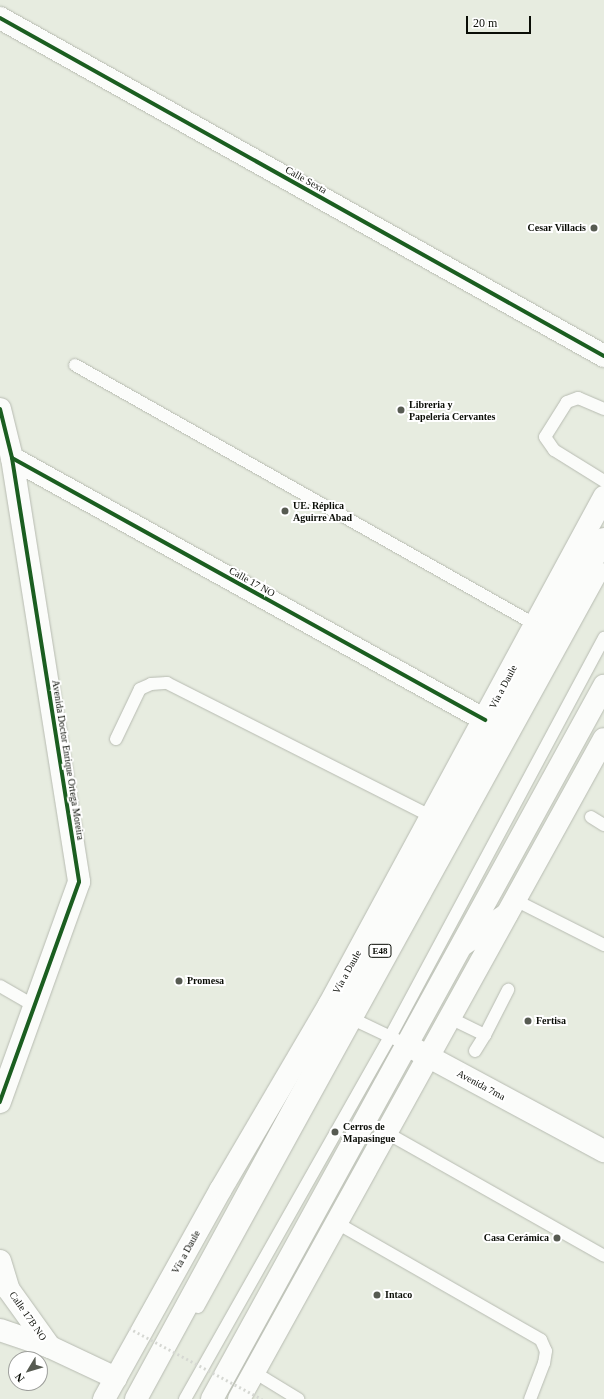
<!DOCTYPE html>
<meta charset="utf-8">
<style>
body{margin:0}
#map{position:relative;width:604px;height:1399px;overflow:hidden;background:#e7ece0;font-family:"Times New Roman",serif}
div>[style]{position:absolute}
.roads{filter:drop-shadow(0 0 1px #b7bbb1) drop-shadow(0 0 1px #b7bbb1)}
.lane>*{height:12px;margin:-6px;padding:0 6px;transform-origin:6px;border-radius:6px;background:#fbfcfa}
.street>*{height:22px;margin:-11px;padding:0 11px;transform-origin:11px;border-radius:11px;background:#fbfcfa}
.secondary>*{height:22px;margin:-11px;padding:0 11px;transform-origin:11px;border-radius:11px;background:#fbfcfa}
.primary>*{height:22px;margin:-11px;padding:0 11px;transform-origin:11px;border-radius:11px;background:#fbfcfa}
.path-bridge>*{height:2.5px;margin-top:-1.25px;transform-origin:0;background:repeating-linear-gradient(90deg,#d5d7d2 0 2px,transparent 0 5px)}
.cycleway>*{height:4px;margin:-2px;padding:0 2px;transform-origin:2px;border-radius:2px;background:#1b5e20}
.dots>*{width:11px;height:11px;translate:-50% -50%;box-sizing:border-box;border:2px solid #fff;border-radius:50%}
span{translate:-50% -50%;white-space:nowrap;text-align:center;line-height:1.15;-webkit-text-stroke:4px #fff;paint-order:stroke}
.shield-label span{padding:1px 3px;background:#fff;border:1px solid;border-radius:3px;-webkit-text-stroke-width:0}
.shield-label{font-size:9px;color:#0a0d06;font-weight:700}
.street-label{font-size:10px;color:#0a0d06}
.poi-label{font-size:10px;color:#0a0d06;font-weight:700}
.right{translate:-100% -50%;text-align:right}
.left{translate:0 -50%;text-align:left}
.north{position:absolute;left:8px;top:1351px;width:40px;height:40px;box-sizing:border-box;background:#fff;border:1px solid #9d9e9b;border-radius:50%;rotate:232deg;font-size:11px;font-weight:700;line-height:16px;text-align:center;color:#0a0d06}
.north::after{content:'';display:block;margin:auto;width:14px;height:18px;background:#575b52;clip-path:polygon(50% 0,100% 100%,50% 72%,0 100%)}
.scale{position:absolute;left:466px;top:16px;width:65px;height:18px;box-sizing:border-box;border:2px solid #0a0d06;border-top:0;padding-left:5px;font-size:12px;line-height:14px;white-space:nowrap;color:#0a0d06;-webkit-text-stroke:3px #fff;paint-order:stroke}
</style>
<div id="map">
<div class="roads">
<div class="lane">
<i style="left:75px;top:365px;width:529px;rotate:29.42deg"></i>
<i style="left:604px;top:409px;width:28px;rotate:-157deg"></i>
<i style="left:578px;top:398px;width:12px;rotate:160deg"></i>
<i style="left:567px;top:402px;width:41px;rotate:122.2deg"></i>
<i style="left:545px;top:437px;width:16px;rotate:55deg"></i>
<i style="left:554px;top:450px;width:59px;rotate:31.8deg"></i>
<i style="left:116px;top:739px;width:55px;rotate:-64.4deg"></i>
<i style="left:140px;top:689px;width:12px;rotate:-24deg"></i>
<i style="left:151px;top:684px;width:16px;rotate:-4deg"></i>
<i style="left:167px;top:683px;width:297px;rotate:26.8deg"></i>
<i style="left:591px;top:817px;width:15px;rotate:32deg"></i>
<i style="left:515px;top:900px;width:100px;rotate:26.8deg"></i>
<i style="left:0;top:986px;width:39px;rotate:30deg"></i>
<i style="left:450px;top:1018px;width:39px;rotate:26deg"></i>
<i style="left:485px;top:1035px;width:51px;rotate:-62.9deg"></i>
<i style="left:357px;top:1021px;width:44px;rotate:25.4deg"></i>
<i style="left:475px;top:1051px;width:19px;rotate:-58deg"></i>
<i style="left:387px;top:1133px;width:249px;rotate:29.5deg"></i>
<i style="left:337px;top:1223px;width:235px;rotate:29.8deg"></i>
<i style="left:541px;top:1340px;width:12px;rotate:66deg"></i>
<i style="left:546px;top:1351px;width:12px;rotate:99deg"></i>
<i style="left:544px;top:1363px;width:39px;rotate:111deg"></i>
<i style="left:198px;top:1307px;width:842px;rotate:-61.18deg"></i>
<i style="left:254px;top:1372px;width:52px;rotate:31.5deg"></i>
<i style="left:185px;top:1399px;width:416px;rotate:-60.5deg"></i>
<i style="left:390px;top:1037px;width:453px;rotate:-61.8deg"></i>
</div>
<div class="street">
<i style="left:0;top:18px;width:692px;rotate:29.23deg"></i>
<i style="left:0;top:409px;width:50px;rotate:76.2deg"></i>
<i style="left:12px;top:458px;width:429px;rotate:81deg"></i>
<i style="left:79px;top:882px;width:234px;rotate:109.8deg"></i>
<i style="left:12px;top:458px;width:541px;rotate:28.98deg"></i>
<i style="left:407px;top:1045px;width:224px;rotate:28.3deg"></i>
<i style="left:0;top:1261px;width:30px;rotate:73deg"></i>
<i style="left:9px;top:1290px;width:70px;rotate:54.3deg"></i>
<i style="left:0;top:1330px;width:53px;rotate:18.8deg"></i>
<i style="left:50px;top:1347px;width:73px;rotate:25.2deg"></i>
</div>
<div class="secondary">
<i style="left:104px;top:1399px;width:240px;rotate:-60.9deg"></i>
<i style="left:221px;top:1189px;width:213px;rotate:-59.6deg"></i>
<i style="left:329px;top:1005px;width:578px;rotate:-61.57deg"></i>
<i style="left:239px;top:1399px;width:754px;rotate:-61.06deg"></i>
</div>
<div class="primary">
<i style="left:464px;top:944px;width:52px;rotate:-34.9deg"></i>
<i style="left:136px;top:1399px;width:979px;rotate:-61.45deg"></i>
<i style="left:212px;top:1399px;width:814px;rotate:-61.2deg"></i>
</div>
</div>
<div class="path-bridge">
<i style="left:129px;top:1328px;width:151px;rotate:28.1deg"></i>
</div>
<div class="cycleway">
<i style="left:0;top:18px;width:692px;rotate:29.23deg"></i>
<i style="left:0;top:409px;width:50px;rotate:76.2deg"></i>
<i style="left:12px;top:458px;width:429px;rotate:81deg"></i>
<i style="left:79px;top:882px;width:234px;rotate:109.8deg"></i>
<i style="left:12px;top:458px;width:541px;rotate:28.98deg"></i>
</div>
<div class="dots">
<i style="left:594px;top:228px;background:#575b52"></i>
<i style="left:401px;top:410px;background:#575b52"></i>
<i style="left:285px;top:511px;background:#575b52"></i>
<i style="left:179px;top:981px;background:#575b52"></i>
<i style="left:528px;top:1021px;background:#575b52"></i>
<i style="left:335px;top:1132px;background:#575b52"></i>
<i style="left:557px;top:1238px;background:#575b52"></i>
<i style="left:377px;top:1295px;background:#575b52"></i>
</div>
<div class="shield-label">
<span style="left:380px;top:951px">E48</span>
</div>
<div class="street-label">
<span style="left:306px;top:180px;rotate:29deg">Calle Sexta</span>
<span style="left:252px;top:582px;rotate:29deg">Calle 17 NO</span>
<span style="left:503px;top:687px;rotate:-62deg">Vía a Daule</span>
<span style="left:68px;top:760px;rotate:81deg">Avenida Doctor Enrique Ortega Moreira</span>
<span style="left:347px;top:972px;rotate:-61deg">Vía a Daule</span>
<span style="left:481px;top:1085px;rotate:28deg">Avenida 7ma</span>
<span style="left:186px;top:1252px;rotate:-61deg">Vía a Daule</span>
<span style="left:28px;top:1316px;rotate:55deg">Calle 17B NO</span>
</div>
<div class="poi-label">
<span class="right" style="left:586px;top:228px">Cesar Villacis</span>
<span class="left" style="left:409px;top:410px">Libreria y<br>Papeleria Cervantes</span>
<span class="left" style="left:293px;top:511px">UE. Réplica<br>Aguirre Abad</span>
<span class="left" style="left:187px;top:981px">Promesa</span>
<span class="left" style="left:536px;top:1021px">Fertisa</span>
<span class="left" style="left:343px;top:1132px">Cerros de<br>Mapasingue</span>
<span class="right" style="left:549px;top:1238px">Casa Cerámica</span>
<span class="left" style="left:385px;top:1295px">Intaco</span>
</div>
<div class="north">N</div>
<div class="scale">20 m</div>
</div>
